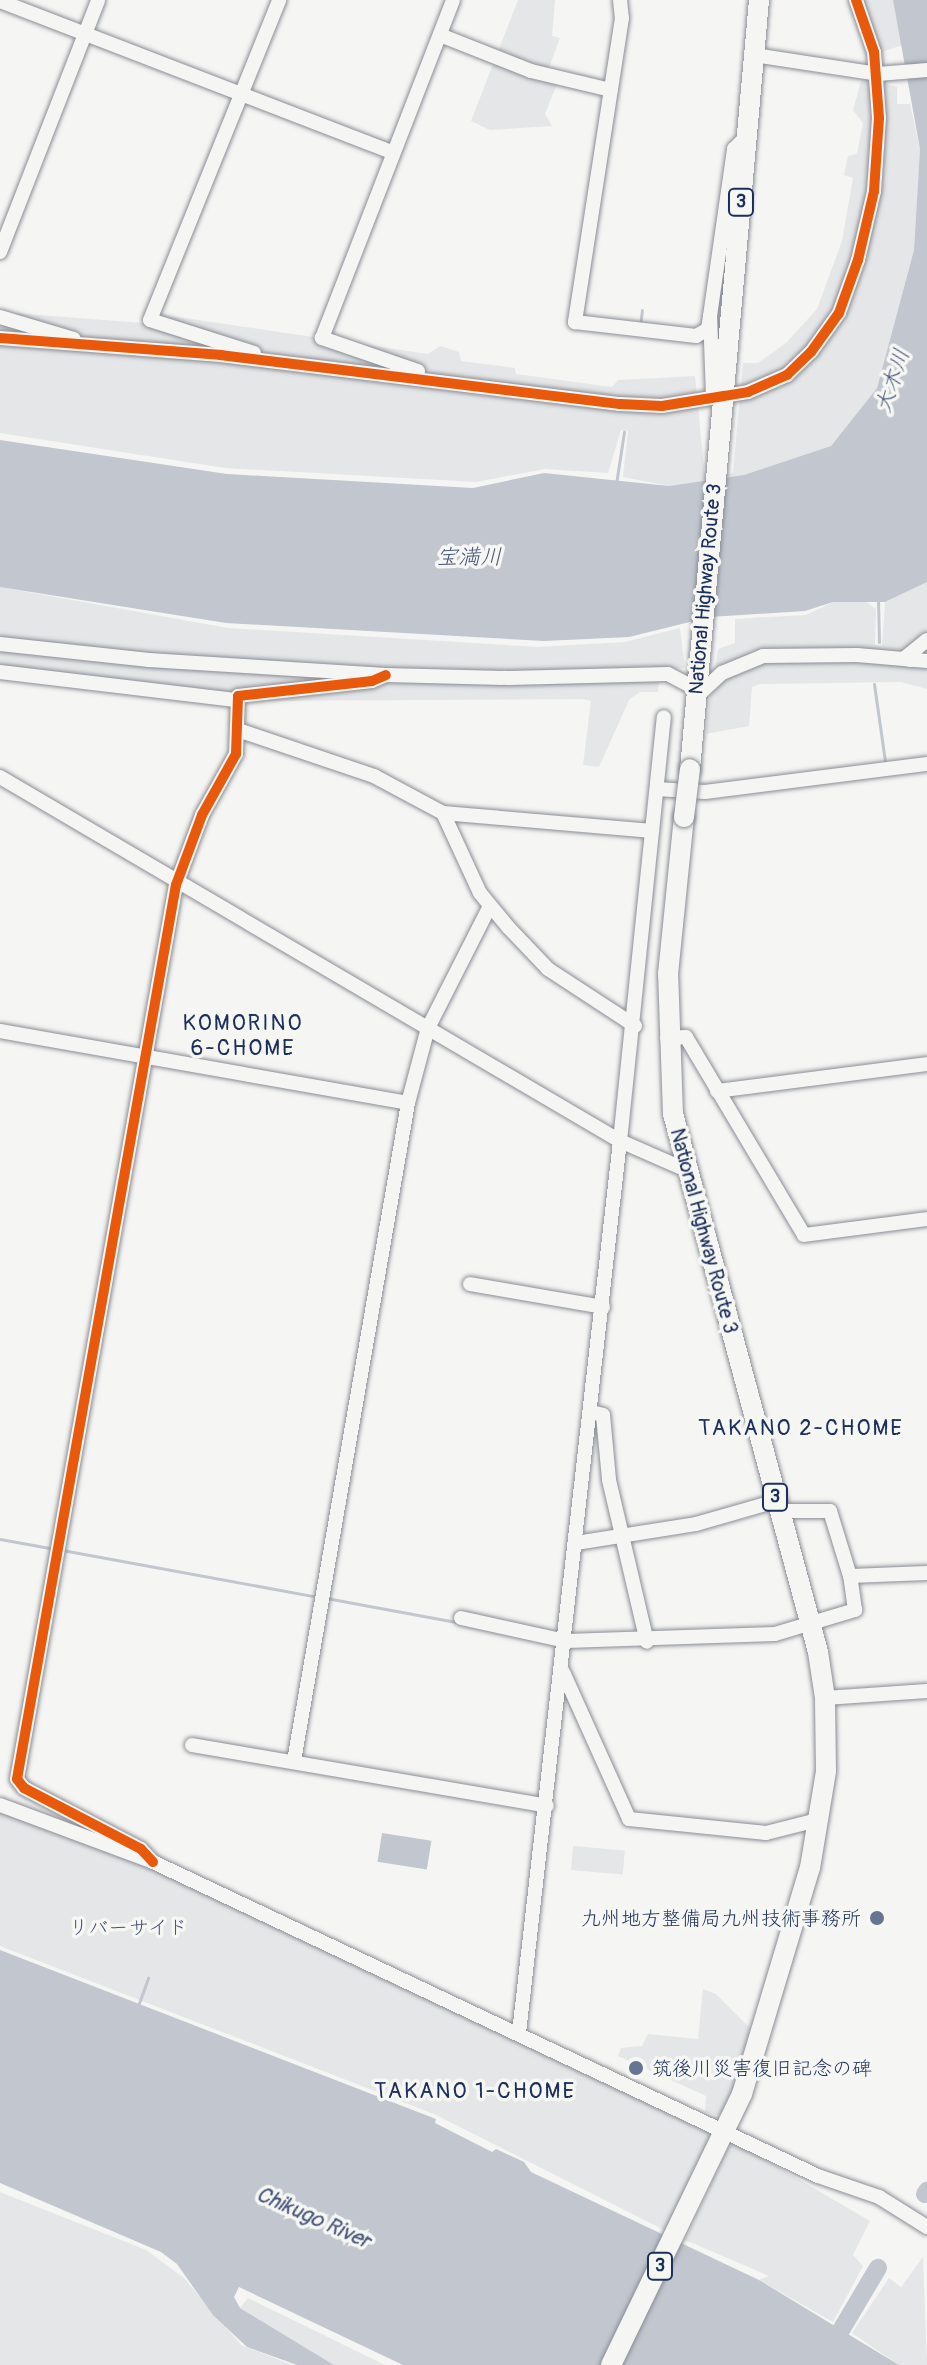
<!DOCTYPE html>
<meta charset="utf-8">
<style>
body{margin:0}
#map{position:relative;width:927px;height:2365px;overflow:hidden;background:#f5f5f3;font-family:Pangolin,"Klee One",sans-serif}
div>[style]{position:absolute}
.green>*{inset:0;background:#e4e6e7;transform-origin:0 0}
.water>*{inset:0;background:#c1c6cf;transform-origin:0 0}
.stream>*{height:3px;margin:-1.5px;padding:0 1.5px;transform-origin:1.5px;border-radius:1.5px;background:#c1c6cf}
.river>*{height:18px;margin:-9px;padding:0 9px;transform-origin:9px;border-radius:9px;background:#c1c6cf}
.roads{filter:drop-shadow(0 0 2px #898d95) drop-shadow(0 0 2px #898d95)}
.minor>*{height:14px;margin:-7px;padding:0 7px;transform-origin:7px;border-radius:7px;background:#f5f5f3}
.highway>*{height:20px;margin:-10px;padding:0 10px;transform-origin:10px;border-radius:10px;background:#f5f5f3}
.bridges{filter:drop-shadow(0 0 2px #898d95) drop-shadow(0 0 2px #898d95)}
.highway-bridge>*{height:20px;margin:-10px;padding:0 10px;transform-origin:10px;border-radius:10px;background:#f5f5f3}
.cycleway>*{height:10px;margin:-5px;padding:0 5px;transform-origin:5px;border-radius:5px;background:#e8590c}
.dots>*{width:22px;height:22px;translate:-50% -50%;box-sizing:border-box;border:4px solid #f6f6f2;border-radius:50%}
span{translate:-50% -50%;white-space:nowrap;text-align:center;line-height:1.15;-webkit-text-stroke:7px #f6f6f2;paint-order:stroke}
.shield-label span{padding:2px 6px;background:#f6f6f2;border:2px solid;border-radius:6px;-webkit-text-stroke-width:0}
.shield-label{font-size:18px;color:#1b2f5e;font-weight:700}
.street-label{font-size:20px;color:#1b2f5e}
.poi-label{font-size:20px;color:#1b2f5e}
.right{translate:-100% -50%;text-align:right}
.left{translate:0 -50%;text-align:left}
.park-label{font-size:20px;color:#405177}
.water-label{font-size:22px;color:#46567b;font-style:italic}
.neighbourhood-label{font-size:22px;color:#1b2f5e;letter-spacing:2px}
</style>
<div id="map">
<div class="green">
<i style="clip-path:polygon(518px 0,555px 0,552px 36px,560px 38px,547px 73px,557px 84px,545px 114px,552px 126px,490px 130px,471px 121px)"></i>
<i style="clip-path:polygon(862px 0,893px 0,903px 45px,881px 52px)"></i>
<i style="clip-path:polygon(862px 78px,897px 87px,897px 104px,910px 104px,920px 149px,914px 250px,877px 388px,831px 446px,744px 475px,669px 486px,623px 477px,628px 431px,621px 430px,608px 473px,545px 469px,476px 482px,225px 468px,0 433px,0 312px,143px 323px,157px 314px,428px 354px,440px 346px,459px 352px,461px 361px,515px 368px,516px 374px,612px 387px,618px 380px,695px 376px,705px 478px,733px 473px,743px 363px,758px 363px,786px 343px,817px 309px,842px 241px,853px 178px,844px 175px,848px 156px,857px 154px,863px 123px,853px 110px)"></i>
<i style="clip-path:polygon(927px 582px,927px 689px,901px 682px,760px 684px,752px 687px,749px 726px,706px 734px,710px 696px,726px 678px,716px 664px,718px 649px,735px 643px,735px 619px,806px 615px,833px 602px,866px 602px,876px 609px,875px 645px,882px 645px,885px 602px)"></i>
<i style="clip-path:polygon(0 587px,228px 628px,538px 647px,625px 642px,680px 628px,685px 668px,660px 669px,658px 692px,640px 692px,629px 700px,599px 767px,583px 765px,591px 701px,583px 699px,240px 701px,0 668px)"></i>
<i style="clip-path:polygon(0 1811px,150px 1867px,705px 2128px,712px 2141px,668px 2232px,434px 2114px,0 1946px)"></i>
<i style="left:573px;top:1846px;width:52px;height:24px;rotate:5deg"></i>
<i style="clip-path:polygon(703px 1989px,716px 1994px,750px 2028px,736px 2086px,723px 2113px,717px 2115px,705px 2112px,706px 2096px,618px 2056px,621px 2048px,642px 2046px,648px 2034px,698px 2039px)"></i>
<i style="clip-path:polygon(735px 2142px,870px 2221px,853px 2255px,863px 2266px,833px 2322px,759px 2280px,769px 2276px,685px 2240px,728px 2148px)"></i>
<i style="clip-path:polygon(0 2192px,146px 2250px,184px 2278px,241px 2345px,292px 2365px,0 2365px)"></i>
<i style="clip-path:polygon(923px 2257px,927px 2365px,899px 2365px,852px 2333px,889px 2278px,901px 2287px)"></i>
<i style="clip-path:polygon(248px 2298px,385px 2365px,334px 2365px,240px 2308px)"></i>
</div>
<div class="water">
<i style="clip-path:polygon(893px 0,927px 0,927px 582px,885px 602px,833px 602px,805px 611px,710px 617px,629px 637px,544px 641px,226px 623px,0 587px,0 440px,227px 474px,473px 488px,544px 473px,669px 486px,744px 475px,831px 446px,877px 388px,914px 250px,920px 149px)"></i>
<i style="left:382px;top:1833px;width:50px;height:29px;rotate:9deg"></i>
<i style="clip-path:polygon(0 1950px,436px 2119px,435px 2123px,492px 2152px,496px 2149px,524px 2162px,531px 2172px,759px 2280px,899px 2365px,403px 2365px,239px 2287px,234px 2297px,240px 2308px,334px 2365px,297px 2365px,247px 2347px,213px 2315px,177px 2264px,161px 2252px,0 2183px)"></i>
</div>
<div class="stream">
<i style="left:640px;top:326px;width:16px;rotate:-83deg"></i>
<i style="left:616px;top:484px;width:53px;rotate:-81.3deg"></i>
<i style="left:878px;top:599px;width:43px;rotate:88.7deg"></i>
<i style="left:874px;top:684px;width:78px;rotate:81.9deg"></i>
<i style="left:0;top:1539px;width:56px;rotate:10.3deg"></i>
<i style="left:62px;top:1550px;width:261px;rotate:10.4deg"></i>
<i style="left:326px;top:1598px;width:132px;rotate:10.5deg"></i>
<i style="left:139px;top:2003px;width:27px;rotate:-70deg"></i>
</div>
<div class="river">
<i style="left:925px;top:2194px;width:4px;rotate:-56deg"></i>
<i style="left:828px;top:2365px;width:18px;rotate:-81deg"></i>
<i style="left:831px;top:2347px;width:92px;rotate:-59.3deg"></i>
</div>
<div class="roads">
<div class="minor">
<i style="left:620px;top:0;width:18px;rotate:84deg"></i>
<i style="left:622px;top:18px;width:308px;rotate:98.8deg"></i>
<i style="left:575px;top:322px;width:122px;rotate:6.6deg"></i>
<i style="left:696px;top:336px;width:14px;rotate:-30deg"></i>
<i style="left:708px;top:329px;width:13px;rotate:-81deg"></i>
<i style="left:0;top:1px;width:421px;rotate:21.1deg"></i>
<i style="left:440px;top:35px;width:98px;rotate:21.6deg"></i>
<i style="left:531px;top:71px;width:82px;rotate:13.4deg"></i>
<i style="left:754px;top:55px;width:125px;rotate:8.7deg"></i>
<i style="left:878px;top:74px;width:49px;rotate:-4.7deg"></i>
<i style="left:0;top:252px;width:270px;rotate:-68.7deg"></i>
<i style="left:0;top:317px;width:77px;rotate:16.6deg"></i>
<i style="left:0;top:338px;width:221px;rotate:4.4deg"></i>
<i style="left:220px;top:355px;width:403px;rotate:7deg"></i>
<i style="left:620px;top:404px;width:42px;rotate:2.7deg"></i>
<i style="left:662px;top:406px;width:87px;rotate:-9.2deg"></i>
<i style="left:748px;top:392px;width:43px;rotate:-23.6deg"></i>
<i style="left:787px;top:375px;width:33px;rotate:-44deg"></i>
<i style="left:811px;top:352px;width:48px;rotate:-54.3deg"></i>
<i style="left:839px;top:313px;width:56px;rotate:-70.3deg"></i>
<i style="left:858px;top:260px;width:71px;rotate:-76.9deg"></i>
<i style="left:874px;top:191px;width:73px;rotate:-86.1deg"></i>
<i style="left:879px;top:118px;width:66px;rotate:-94.3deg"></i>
<i style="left:874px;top:52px;width:55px;rotate:-109.1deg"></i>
<i style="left:254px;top:353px;width:109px;rotate:-162.4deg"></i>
<i style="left:150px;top:320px;width:345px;rotate:-68deg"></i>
<i style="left:418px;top:371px;width:102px;rotate:-161deg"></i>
<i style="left:322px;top:338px;width:362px;rotate:-68.8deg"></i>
<i style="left:713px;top:396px;width:80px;rotate:-92.1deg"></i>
<i style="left:710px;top:316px;width:169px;rotate:-81.8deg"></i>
<i style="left:734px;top:149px;width:18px;rotate:-45deg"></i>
<i style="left:0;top:644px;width:150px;rotate:6.1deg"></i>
<i style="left:149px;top:660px;width:237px;rotate:3.6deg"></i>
<i style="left:386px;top:675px;width:123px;rotate:1.4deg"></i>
<i style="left:509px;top:678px;width:159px;rotate:-1.4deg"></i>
<i style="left:668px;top:674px;width:32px;rotate:28deg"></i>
<i style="left:910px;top:660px;width:5px;rotate:-143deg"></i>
<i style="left:906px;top:657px;width:27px;rotate:-39deg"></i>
<i style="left:0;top:672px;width:237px;rotate:6.8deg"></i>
<i style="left:695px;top:698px;width:37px;rotate:-43deg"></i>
<i style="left:722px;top:673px;width:44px;rotate:-22.5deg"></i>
<i style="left:763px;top:656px;width:94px;rotate:-0.6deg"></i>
<i style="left:857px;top:655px;width:70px;rotate:4.9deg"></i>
<i style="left:238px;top:730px;width:144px;rotate:18.7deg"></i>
<i style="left:374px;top:776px;width:78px;rotate:28.2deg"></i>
<i style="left:443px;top:813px;width:210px;rotate:4.9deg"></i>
<i style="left:0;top:777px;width:719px;rotate:30.42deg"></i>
<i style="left:620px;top:1141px;width:426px;rotate:-84.1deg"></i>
<i style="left:657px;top:789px;width:48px;rotate:3.6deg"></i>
<i style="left:705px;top:792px;width:224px;rotate:-7.2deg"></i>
<i style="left:443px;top:813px;width:88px;rotate:65.2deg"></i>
<i style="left:480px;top:893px;width:45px;rotate:50.4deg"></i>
<i style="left:509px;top:928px;width:57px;rotate:46.4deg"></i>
<i style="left:548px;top:969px;width:104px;rotate:33.2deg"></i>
<i style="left:0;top:1031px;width:414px;rotate:10deg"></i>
<i style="left:667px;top:1038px;width:19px;rotate:-3deg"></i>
<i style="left:686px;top:1037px;width:230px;rotate:59.2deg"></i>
<i style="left:804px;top:1235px;width:124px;rotate:-7.4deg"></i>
<i style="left:717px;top:1091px;width:212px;rotate:-7.3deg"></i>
<i style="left:470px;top:1284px;width:135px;rotate:9.8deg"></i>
<i style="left:591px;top:1412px;width:12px;rotate:14deg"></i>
<i style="left:603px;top:1415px;width:65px;rotate:84.7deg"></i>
<i style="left:609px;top:1480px;width:166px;rotate:76.8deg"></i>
<i style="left:779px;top:1511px;width:51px"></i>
<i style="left:830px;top:1511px;width:68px;rotate:72.9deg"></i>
<i style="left:576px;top:1543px;width:121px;rotate:-9deg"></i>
<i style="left:696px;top:1524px;width:83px;rotate:-16deg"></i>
<i style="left:461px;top:1618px;width:107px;rotate:12.4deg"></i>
<i style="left:566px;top:1641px;width:209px;rotate:-1.9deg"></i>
<i style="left:775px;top:1634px;width:84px;rotate:-16.7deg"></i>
<i style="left:855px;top:1610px;width:34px;rotate:-98deg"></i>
<i style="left:850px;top:1576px;width:77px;rotate:-2.2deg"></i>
<i style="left:563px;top:1672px;width:161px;rotate:65.8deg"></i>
<i style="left:629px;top:1819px;width:138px;rotate:5.8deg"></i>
<i style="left:766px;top:1833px;width:57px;rotate:-14.3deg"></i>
<i style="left:825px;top:1698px;width:102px;rotate:-3.9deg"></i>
<i style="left:192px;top:1745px;width:360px;rotate:9.7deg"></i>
<i style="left:294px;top:1761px;width:668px;rotate:-80.17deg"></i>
<i style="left:408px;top:1103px;width:78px;rotate:-75.1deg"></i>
<i style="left:428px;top:1028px;width:137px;rotate:-63.1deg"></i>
<i style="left:0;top:1805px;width:163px;rotate:20.4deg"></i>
<i style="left:153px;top:1862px;width:735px;rotate:25.28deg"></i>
<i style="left:818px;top:2176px;width:65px;rotate:19deg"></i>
<i style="left:879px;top:2197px;width:57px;rotate:32deg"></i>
<i style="left:153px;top:1862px;width:18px;rotate:-133deg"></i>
<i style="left:141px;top:1849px;width:132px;rotate:-152.5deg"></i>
<i style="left:24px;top:1788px;width:11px;rotate:-128deg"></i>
<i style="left:17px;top:1779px;width:908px;rotate:-79.92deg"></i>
<i style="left:176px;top:885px;width:75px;rotate:-69.6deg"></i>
<i style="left:202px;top:815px;width:70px;rotate:-60.9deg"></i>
<i style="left:236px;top:754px;width:58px;rotate:-88deg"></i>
<i style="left:238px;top:696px;width:135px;rotate:-6.4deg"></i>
<i style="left:372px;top:681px;width:15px;rotate:-23deg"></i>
<i style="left:519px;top:2033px;width:898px;rotate:-83.54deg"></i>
<i style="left:620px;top:1141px;width:70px;rotate:23.6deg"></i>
</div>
<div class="highway">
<i style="left:690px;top:769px;width:772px;rotate:-84.87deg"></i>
<i style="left:611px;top:2365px;width:301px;rotate:-64.2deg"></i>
<i style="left:742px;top:2094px;width:236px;rotate:-73.3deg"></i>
<i style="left:810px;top:1868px;width:98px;rotate:-80.6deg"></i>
<i style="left:826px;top:1771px;width:73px;rotate:-90.8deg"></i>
<i style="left:825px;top:1698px;width:47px;rotate:-98.7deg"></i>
<i style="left:818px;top:1652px;width:557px;rotate:-105.08deg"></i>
<i style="left:673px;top:1114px;width:140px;rotate:-92deg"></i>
<i style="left:668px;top:974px;width:158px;rotate:-84.2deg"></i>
</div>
</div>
<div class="bridges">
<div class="highway-bridge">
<i style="left:684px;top:817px;width:48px;rotate:-82.9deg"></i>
</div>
</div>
<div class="cycleway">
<i style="left:0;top:338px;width:221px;rotate:4.4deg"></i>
<i style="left:220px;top:355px;width:403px;rotate:7deg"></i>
<i style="left:620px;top:404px;width:42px;rotate:2.7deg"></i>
<i style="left:662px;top:406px;width:87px;rotate:-9.2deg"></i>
<i style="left:748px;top:392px;width:43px;rotate:-23.6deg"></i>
<i style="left:787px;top:375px;width:33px;rotate:-44deg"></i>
<i style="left:811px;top:352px;width:48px;rotate:-54.3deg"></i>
<i style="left:839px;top:313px;width:56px;rotate:-70.3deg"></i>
<i style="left:858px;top:260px;width:71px;rotate:-76.9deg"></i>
<i style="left:874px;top:191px;width:73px;rotate:-86.1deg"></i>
<i style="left:879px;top:118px;width:66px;rotate:-94.3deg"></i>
<i style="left:874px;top:52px;width:55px;rotate:-109.1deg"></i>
<i style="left:153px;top:1862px;width:18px;rotate:-133deg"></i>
<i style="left:141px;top:1849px;width:132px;rotate:-152.5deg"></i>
<i style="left:24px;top:1788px;width:11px;rotate:-128deg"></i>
<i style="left:17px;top:1779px;width:908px;rotate:-79.92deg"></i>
<i style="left:176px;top:885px;width:75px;rotate:-69.6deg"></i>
<i style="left:202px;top:815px;width:70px;rotate:-60.9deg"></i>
<i style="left:236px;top:754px;width:58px;rotate:-88deg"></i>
<i style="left:238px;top:696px;width:135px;rotate:-6.4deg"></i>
<i style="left:372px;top:681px;width:15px;rotate:-23deg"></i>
</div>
<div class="dots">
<i style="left:877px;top:1918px;background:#677492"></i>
<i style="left:636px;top:2068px;background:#677492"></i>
</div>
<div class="shield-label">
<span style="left:741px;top:202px">3</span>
<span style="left:775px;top:1497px">3</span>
<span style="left:660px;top:2266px">3</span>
</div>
<div class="street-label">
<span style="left:705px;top:589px;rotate:-85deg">National Highway Route 3</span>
<span style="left:704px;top:1231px;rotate:75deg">National Highway Route 3</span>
</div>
<div class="poi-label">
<span class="right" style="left:861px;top:1918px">九州地方整備局九州技術事務所</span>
<span class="left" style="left:652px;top:2068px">筑後川災害復旧記念の碑</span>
</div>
<div class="park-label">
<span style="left:128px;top:1927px">リバーサイド</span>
</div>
<div class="water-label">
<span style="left:893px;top:381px;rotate:-72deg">大木川</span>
<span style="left:469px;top:558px">宝満川</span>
<span style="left:313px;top:2218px;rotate:24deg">Chikugo River</span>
</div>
<div class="neighbourhood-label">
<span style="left:243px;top:1036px">KOMORINO<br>6-CHOME</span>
<span style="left:801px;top:1429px">TAKANO 2-CHOME</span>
<span style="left:475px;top:2092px">TAKANO 1-CHOME</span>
</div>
</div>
